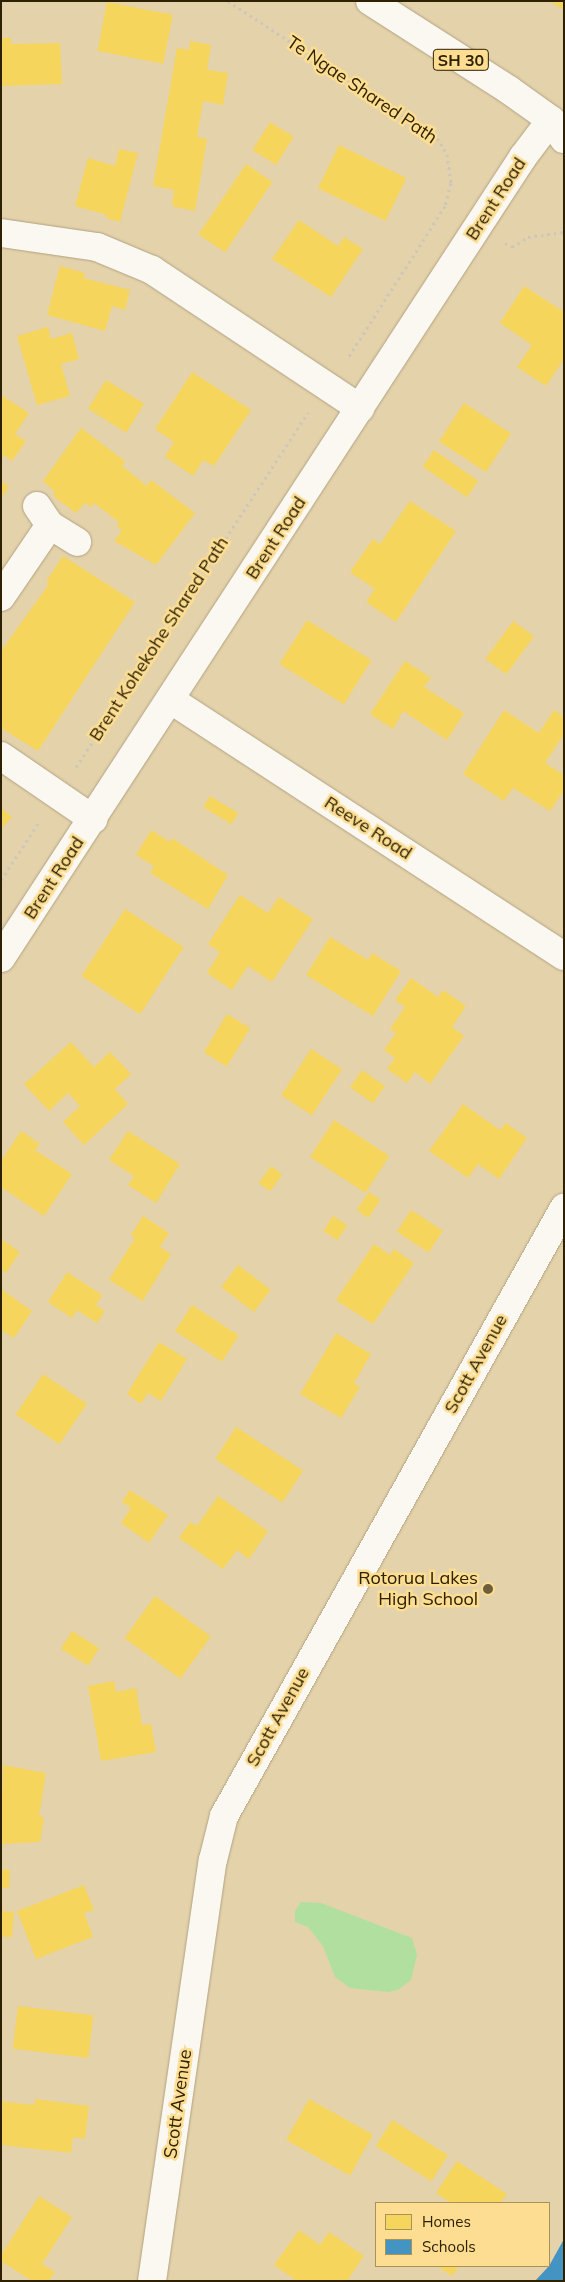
<!DOCTYPE html>
<style>
body{margin:0}
#map{position:relative;width:565px;height:2282px;overflow:hidden;background:#e4d2aa;font-family:Mulish,sans-serif}
div>[style]{position:absolute}
.green>*{inset:0;background:#b1dfa0}
.homes>*{inset:0;background:#f6d55c;transform-origin:0 0}
.schools>*{inset:0;background:#4393c3}
.path>*{height:3px;margin-top:-1.5px;transform-origin:0;background:repeating-linear-gradient(90deg,#ccc7ba 0 2.5px,transparent 0 6.5px)}
.roads{filter:drop-shadow(0 0 1px #b0a382) drop-shadow(0 0 1px #b0a382)}
.minor>*{height:28px;margin:-14px;padding:0 14px;transform-origin:14px;border-radius:14px;background:#fbf8f2}
.highway>*{height:28px;margin:-14px;padding:0 14px;transform-origin:14px;border-radius:14px;background:#fbf8f2}
.dots>*{width:14px;height:14px;translate:-50% -50%;box-sizing:border-box;border:2px solid #fcdd91;border-radius:50%}
span{translate:-50% -50%;white-space:nowrap;text-align:center;line-height:1.15;-webkit-text-stroke:5px #fcdd91;paint-order:stroke}
.shield-label span{padding:1px 4px;background:#fcdd91;border:1px solid;border-radius:4px;-webkit-text-stroke-width:0}
.shield-label{font-size:16px;color:#2d2101;font-weight:700}
.street-label{font-size:18px;color:#2d2101}
.poi-label{font-size:18px;color:#2d2101}
.right{translate:-100% -50%;text-align:right}
.frame{position:absolute;inset:0;border:2px solid #2d2101;pointer-events:none}
.legend{position:absolute;left:375px;top:2202px;width:175px;height:65px;box-sizing:border-box;background:#fcdd91;border:1px solid #a99257;margin:0;padding:6px 9px;list-style:none;font-size:15px;color:#2d2101}
.legend li{display:flex;align-items:center;gap:10px;height:25px}
.legend b{width:25px;border:1px solid #a99257}
</style>
<div id="map">
<div class="green">
<i style="clip-path:polygon(301px 1902px,321px 1903px,412px 1938px,417px 1955px,411px 1980px,398px 1990px,388px 1992px,350px 1988px,335px 1977px,323px 1946px,308px 1927px,295px 1922px,295px 1911px)"></i>
</div>
<div class="homes">
<i style="clip-path:polygon(549px 1px,564px 1px,564px 10px)"></i>
<i style="left:107px;top:2px;width:67px;height:50px;rotate:11deg"></i>
<i style="clip-path:polygon(1px 38px,11px 38px,11px 44px,60px 43px,62px 84px,1px 86px)"></i>
<i style="clip-path:polygon(190px 41px,211px 45px,207px 70px,228px 73px,223px 105px,203px 101px,197px 137px,207px 139px,195px 211px,172px 206px,174px 190px,153px 186px,177px 48px,189px 50px)"></i>
<i style="left:270px;top:122px;width:28px;height:33px;rotate:32deg"></i>
<i style="left:339px;top:145px;width:75px;height:48px;rotate:26deg"></i>
<i style="clip-path:polygon(119px 149px,138px 153px,120px 222px,106px 218px,107px 215px,75px 206px,88px 158px,115px 166px)"></i>
<i style="left:246px;top:164px;width:32px;height:85px;rotate:34deg"></i>
<i style="clip-path:polygon(299px 220px,338px 246px,344px 237px,363px 249px,331px 297px,272px 259px)"></i>
<i style="clip-path:polygon(60px 266px,85px 273px,83px 278px,130px 290px,125px 310px,112px 306px,105px 331px,47px 315px)"></i>
<i style="clip-path:polygon(524px 286px,564px 312px,564px 359px,546px 386px,517px 367px,532px 345px,500px 323px)"></i>
<i style="clip-path:polygon(48px 327px,51px 339px,72px 333px,79px 359px,61px 364px,70px 396px,37px 405px,17px 336px)"></i>
<i style="clip-path:polygon(192px 372px,251px 410px,214px 466px,203px 460px,193px 476px,165px 457px,174px 442px,155px 429px)"></i>
<i style="left:106px;top:380px;width:45px;height:34px;rotate:32deg"></i>
<i style="clip-path:polygon(1px 395px,29px 413px,15px 434px,26px 441px,12px 461px,1px 454px)"></i>
<i style="left:464px;top:403px;width:56px;height:46px;rotate:33deg"></i>
<i style="clip-path:polygon(81px 428px,125px 461px,122px 466px,147px 486px,151px 480px,195px 513px,156px 565px,114px 541px,122px 531px,117px 526px,119px 522px,94px 503px,91px 507px,85px 503px,76px 513px,53px 496px,55px 492px,43px 481px)"></i>
<i style="left:434px;top:450px;width:54px;height:20px;rotate:35deg"></i>
<i style="clip-path:polygon(1px 482px,9px 486px,1px 499px)"></i>
<i style="clip-path:polygon(410px 501px,456px 531px,396px 622px,366px 602px,375px 589px,350px 572px,373px 539px,380px 544px)"></i>
<i style="clip-path:polygon(63px 556px,135px 602px,38px 751px,1px 728px,1px 651px,49px 584px,46px 582px)"></i>
<i style="left:307px;top:620px;width:76px;height:52px;rotate:32deg"></i>
<i style="left:513px;top:621px;width:26px;height:47px;rotate:36deg"></i>
<i style="clip-path:polygon(405px 661px,431px 678px,424px 687px,464px 713px,447px 740px,403px 711px,393px 729px,370px 714px)"></i>
<i style="clip-path:polygon(504px 710px,539px 733px,554px 710px,564px 717px,564px 734px,545px 763px,564px 775px,564px 790px,550px 811px,513px 788px,504px 801px,463px 774px)"></i>
<i style="left:210px;top:796px;width:33px;height:13px;rotate:31deg"></i>
<i style="clip-path:polygon(1px 808px,12px 817px,1px 829px)"></i>
<i style="clip-path:polygon(151px 830px,170px 842px,172px 838px,228px 875px,208px 909px,150px 873px,154px 866px,136px 855px)"></i>
<i style="clip-path:polygon(240px 895px,268px 913px,279px 897px,313px 919px,272px 982px,248px 966px,232px 990px,207px 973px,220px 952px,208px 944px)"></i>
<i style="left:125px;top:909px;width:70px;height:80px;rotate:33deg"></i>
<i style="clip-path:polygon(330px 937px,368px 960px,372px 953px,401px 971px,373px 1016px,306px 975px)"></i>
<i style="clip-path:polygon(411px 978px,438px 997px,443px 990px,466px 1006px,452px 1027px,464px 1036px,430px 1084px,415px 1072px,407px 1083px,387px 1069px,395px 1058px,384px 1050px,396px 1033px,390px 1029px,405px 1007px,395px 1000px)"></i>
<i style="left:227px;top:1014px;width:27px;height:45px;rotate:31deg"></i>
<i style="clip-path:polygon(71px 1042px,94px 1067px,110px 1052px,131px 1074px,115px 1089px,128px 1104px,84px 1145px,63px 1122px,80px 1106px,68px 1093px,49px 1111px,24px 1084px)"></i>
<i style="left:311px;top:1049px;width:37px;height:55px;rotate:33deg"></i>
<i style="left:362px;top:1070px;width:28px;height:21px;rotate:35deg"></i>
<i style="clip-path:polygon(463px 1104px,500px 1130px,506px 1123px,527px 1138px,499px 1179px,478px 1164px,468px 1178px,429px 1151px)"></i>
<i style="left:334px;top:1120px;width:66px;height:44px;rotate:33deg"></i>
<i style="clip-path:polygon(21px 1131px,40px 1144px,35px 1150px,72px 1174px,44px 1216px,1px 1187px,1px 1161px)"></i>
<i style="clip-path:polygon(128px 1131px,180px 1164px,156px 1203px,128px 1185px,134px 1176px,109px 1160px)"></i>
<i style="left:271px;top:1166px;width:14px;height:21px;rotate:36deg"></i>
<i style="left:369px;top:1192px;width:14px;height:22px;rotate:34deg"></i>
<i style="left:411px;top:1210px;width:38px;height:26px;rotate:33deg"></i>
<i style="clip-path:polygon(143px 1216px,169px 1233px,160px 1247px,171px 1254px,143px 1301px,109px 1280px,135px 1238px,131px 1235px)"></i>
<i style="left:333px;top:1216px;width:17px;height:18px;rotate:33deg"></i>
<i style="clip-path:polygon(1px 1239px,20px 1252px,6px 1273px,1px 1269px)"></i>
<i style="clip-path:polygon(374px 1244px,390px 1255px,394px 1249px,414px 1263px,373px 1324px,336px 1300px)"></i>
<i style="left:238px;top:1265px;width:41px;height:28px;rotate:37deg"></i>
<i style="clip-path:polygon(67px 1272px,102px 1295px,96px 1305px,105px 1311px,97px 1323px,77px 1310px,72px 1318px,48px 1302px)"></i>
<i style="clip-path:polygon(1px 1289px,32px 1311px,14px 1338px,1px 1330px)"></i>
<i style="left:192px;top:1305px;width:56px;height:31px;rotate:33deg"></i>
<i style="clip-path:polygon(336px 1333px,371px 1354px,354px 1383px,360px 1387px,341px 1418px,300px 1394px)"></i>
<i style="clip-path:polygon(159px 1342px,187px 1359px,161px 1401px,148px 1393px,141px 1404px,127px 1394px)"></i>
<i style="left:43px;top:1374px;width:53px;height:49px;rotate:34deg"></i>
<i style="left:236px;top:1427px;width:80px;height:38px;rotate:33deg"></i>
<i style="clip-path:polygon(130px 1490px,168px 1515px,149px 1543px,121px 1523px,131px 1508px,122px 1502px)"></i>
<i style="clip-path:polygon(218px 1496px,268px 1531px,249px 1559px,237px 1550px,223px 1569px,179px 1538px,190px 1522px,197px 1526px)"></i>
<i style="left:155px;top:1596px;width:69px;height:52px;rotate:36deg"></i>
<i style="left:72px;top:1631px;width:32px;height:21px;rotate:32deg"></i>
<i style="clip-path:polygon(114px 1681px,116px 1692px,136px 1688px,142px 1725px,151px 1724px,156px 1752px,101px 1761px,88px 1686px)"></i>
<i style="clip-path:polygon(3px 1765px,46px 1773px,39px 1816px,44px 1817px,40px 1842px,1px 1844px)"></i>
<i style="clip-path:polygon(1px 1869px,10px 1870px,9px 1888px,1px 1888px)"></i>
<i style="clip-path:polygon(84px 1885px,94px 1910px,84px 1913px,93px 1937px,36px 1959px,17px 1911px)"></i>
<i style="clip-path:polygon(1px 1911px,14px 1912px,12px 1937px,1px 1937px)"></i>
<i style="left:18px;top:2006px;width:76px;height:43px;rotate:7deg"></i>
<i style="clip-path:polygon(35px 2099px,89px 2106px,85px 2139px,73px 2137px,71px 2153px,1px 2145px,1px 2101px,34px 2105px)"></i>
<i style="left:309px;top:2099px;width:73px;height:47px;rotate:29deg"></i>
<i style="left:392px;top:2120px;width:66px;height:31px;rotate:32deg"></i>
<i style="clip-path:polygon(457px 2161px,507px 2194px,500px 2203px,451px 2203px,436px 2193px)"></i>
<i style="clip-path:polygon(39px 2196px,72px 2217px,42px 2264px,55px 2272px,49px 2281px,32px 2281px,1px 2261px,1px 2255px)"></i>
<i style="clip-path:polygon(299px 2230px,320px 2245px,329px 2232px,364px 2256px,347px 2281px,297px 2281px,274px 2265px)"></i>
<i style="clip-path:polygon(437px 2266px,459px 2266px,452px 2276px)"></i>
</div>
<div class="schools">
<i style="clip-path:polygon(564px 2239px,564px 2281px,535px 2281px,549px 2266px)"></i>
</div>
<div class="path">
<i style="left:228px;top:1px;width:250px;rotate:33.2deg"></i>
<i style="left:437px;top:138px;width:19px;rotate:58deg"></i>
<i style="left:447px;top:154px;width:29px;rotate:82deg"></i>
<i style="left:451px;top:183px;width:24px;rotate:105deg"></i>
<i style="left:445px;top:206px;width:182px;rotate:122.6deg"></i>
<i style="left:505px;top:243px;width:8px;rotate:30deg"></i>
<i style="left:512px;top:247px;width:19px;rotate:-32deg"></i>
<i style="left:528px;top:237px;width:36px;rotate:-8deg"></i>
<i style="left:76px;top:767px;width:424px;rotate:-56.8deg"></i>
<i style="left:1px;top:880px;width:69px;rotate:-56.8deg"></i>
</div>
<div class="roads">
<div class="minor">
<i style="left:1px;top:233px;width:97px;rotate:8.3deg"></i>
<i style="left:97px;top:247px;width:60px;rotate:22.7deg"></i>
<i style="left:152px;top:270px;width:250px;rotate:33.6deg"></i>
<i style="left:37px;top:506px;width:23px;rotate:56deg"></i>
<i style="left:50px;top:525px;width:32px;rotate:32deg"></i>
<i style="left:1px;top:597px;width:87px;rotate:-55.8deg"></i>
<i style="left:171px;top:700px;width:469px;rotate:33.1deg"></i>
<i style="left:1px;top:756px;width:112px;rotate:34.4deg"></i>
<i style="left:1px;top:958px;width:956px;rotate:-56.91deg"></i>
<i style="left:523px;top:157px;width:46px;rotate:-52.9deg"></i>
<i style="left:152px;top:2281px;width:425px;rotate:-81.8deg"></i>
<i style="left:213px;top:1860px;width:45px;rotate:-76deg"></i>
<i style="left:224px;top:1816px;width:697px;rotate:-60.79deg"></i>
</div>
<div class="highway">
<i style="left:370px;top:1px;width:165px;rotate:32.6deg"></i>
<i style="left:509px;top:90px;width:52px;rotate:35.5deg"></i>
<i style="left:551px;top:120px;width:23px;rotate:56deg"></i>
</div>
</div>
<div class="dots">
<i style="left:488px;top:1589px;background:#6d5f3c"></i>
</div>
<div class="shield-label">
<span style="left:461px;top:60px">SH 30</span>
</div>
<div class="street-label">
<span style="left:362px;top:90px;rotate:34deg">Te Ngae Shared Path</span>
<span style="left:496px;top:199px;rotate:-57deg">Brent Road</span>
<span style="left:276px;top:538px;rotate:-57deg">Brent Road</span>
<span style="left:159px;top:639px;rotate:-57deg">Brent Kohekohe Shared Path</span>
<span style="left:368px;top:828px;rotate:33deg">Reeve Road</span>
<span style="left:54px;top:878px;rotate:-57deg">Brent Road</span>
<span style="left:476px;top:1364px;rotate:-61deg">Scott Avenue</span>
<span style="left:278px;top:1717px;rotate:-61deg">Scott Avenue</span>
<span style="left:178px;top:2104px;rotate:-82deg">Scott Avenue</span>
</div>
<div class="poi-label">
<span class="right" style="left:478px;top:1589px">Rotorua Lakes<br>High School</span>
</div>
<div class="frame"></div>
<ul class="legend">
<li><b style="height:14px;background:#f6d55c"></b>Homes</li>
<li><b style="height:14px;background:#4393c3"></b>Schools</li>
</ul>
</div>
